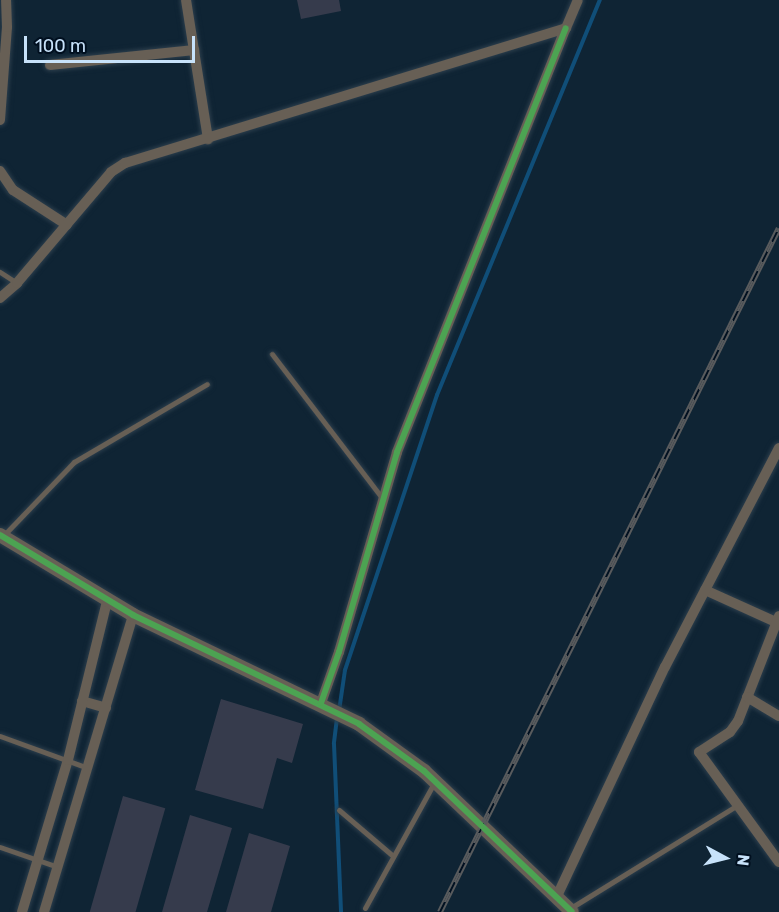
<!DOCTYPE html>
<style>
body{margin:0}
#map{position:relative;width:779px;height:912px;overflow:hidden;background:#0f2434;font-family:Rubik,sans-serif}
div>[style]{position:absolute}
.stream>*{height:4px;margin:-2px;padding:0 2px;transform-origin:2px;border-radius:2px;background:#104e78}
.building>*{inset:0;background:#363b4c;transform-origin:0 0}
.roads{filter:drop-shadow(0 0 2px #2c3e4c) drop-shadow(0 0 2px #2c3e4c)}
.service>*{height:5px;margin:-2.5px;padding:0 2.5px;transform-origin:2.5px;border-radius:2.5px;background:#675f55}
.minor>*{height:10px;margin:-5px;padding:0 5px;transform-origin:5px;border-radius:5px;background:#675f55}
.tertiary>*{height:14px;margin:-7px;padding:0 7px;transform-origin:7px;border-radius:7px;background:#675f55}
.rail>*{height:6px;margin-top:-3px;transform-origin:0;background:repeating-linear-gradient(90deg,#000f1f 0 11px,#595b5d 0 22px);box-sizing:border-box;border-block:2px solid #595b5d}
.cycleway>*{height:6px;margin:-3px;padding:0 3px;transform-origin:3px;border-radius:3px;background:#4ca352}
span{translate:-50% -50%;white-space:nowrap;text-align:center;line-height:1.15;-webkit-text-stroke:4.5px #000f1f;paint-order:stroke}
.north{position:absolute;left:695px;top:828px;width:60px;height:60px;-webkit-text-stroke:4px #000f1f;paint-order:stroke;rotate:97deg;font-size:16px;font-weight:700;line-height:24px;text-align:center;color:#c7e2fa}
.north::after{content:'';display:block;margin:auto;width:21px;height:27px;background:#c7e2fa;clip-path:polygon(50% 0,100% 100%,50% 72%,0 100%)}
.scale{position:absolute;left:24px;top:36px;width:171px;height:27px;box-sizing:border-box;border:3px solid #c7e2fa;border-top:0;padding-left:8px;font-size:18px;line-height:21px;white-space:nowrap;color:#c7e2fa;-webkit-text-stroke:4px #000f1f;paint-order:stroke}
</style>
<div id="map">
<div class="stream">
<i style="left:339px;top:711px;width:41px;rotate:-81.7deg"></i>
<i style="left:345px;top:670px;width:290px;rotate:-71.5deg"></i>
<i style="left:437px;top:395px;width:427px;rotate:-67.6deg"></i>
<i style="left:337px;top:718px;width:26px;rotate:97deg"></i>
<i style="left:334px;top:744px;width:168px;rotate:87.6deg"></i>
</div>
<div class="building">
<i style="clip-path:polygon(297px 0,339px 0,341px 11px,301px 19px)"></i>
<i style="clip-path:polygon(221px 699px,303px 724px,292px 763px,277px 758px,263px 809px,195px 790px)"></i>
<i style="left:123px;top:796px;width:44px;height:121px;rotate:16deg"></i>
<i style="clip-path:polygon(190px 815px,232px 828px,207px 912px,162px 912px)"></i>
<i style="clip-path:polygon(249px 833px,290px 846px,271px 912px,226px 912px)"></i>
</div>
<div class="roads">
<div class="service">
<i style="left:0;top:272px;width:20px;rotate:33deg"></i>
<i style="left:272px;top:354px;width:181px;rotate:52.6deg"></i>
<i style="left:4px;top:535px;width:101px;rotate:-46.2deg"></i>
<i style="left:74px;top:462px;width:154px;rotate:-30.4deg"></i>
<i style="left:0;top:736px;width:94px;rotate:20deg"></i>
<i style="left:339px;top:810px;width:71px;rotate:40.4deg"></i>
<i style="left:0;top:847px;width:61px;rotate:19deg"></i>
<i style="left:365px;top:908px;width:143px;rotate:-61.1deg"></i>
<i style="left:569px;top:909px;width:196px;rotate:-31.7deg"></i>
</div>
<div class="minor">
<i style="left:186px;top:0;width:141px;rotate:81deg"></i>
<i style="left:50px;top:65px;width:145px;rotate:-5.9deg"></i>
<i style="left:0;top:120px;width:93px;rotate:-85.7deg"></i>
<i style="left:7px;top:27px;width:27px;rotate:-92deg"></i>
<i style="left:0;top:171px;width:23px;rotate:56deg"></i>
<i style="left:13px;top:190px;width:64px;rotate:32.9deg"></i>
<i style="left:0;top:298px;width:23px;rotate:-41deg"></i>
<i style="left:17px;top:283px;width:145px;rotate:-49.7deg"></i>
<i style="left:111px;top:172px;width:17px;rotate:-33deg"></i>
<i style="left:125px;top:163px;width:461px;rotate:-17deg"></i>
<i style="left:566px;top:28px;width:30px;rotate:-67deg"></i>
<i style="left:705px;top:590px;width:78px;rotate:24.3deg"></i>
<i style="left:779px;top:616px;width:113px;rotate:111.3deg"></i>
<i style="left:738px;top:721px;width:14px;rotate:126deg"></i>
<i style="left:730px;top:732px;width:37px;rotate:147deg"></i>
<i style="left:699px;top:752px;width:136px;rotate:54deg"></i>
<i style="left:747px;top:697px;width:37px;rotate:31deg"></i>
<i style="left:82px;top:701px;width:25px;rotate:16deg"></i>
<i style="left:321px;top:703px;width:54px;rotate:-70.6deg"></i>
<i style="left:339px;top:652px;width:208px;rotate:-73.8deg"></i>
<i style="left:397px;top:452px;width:456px;rotate:-68.3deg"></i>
<i style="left:557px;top:896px;width:253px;rotate:-64.8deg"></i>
<i style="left:665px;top:667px;width:247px;rotate:-62.5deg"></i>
<i style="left:22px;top:912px;width:159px;rotate:-73.2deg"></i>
<i style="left:68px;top:760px;width:164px;rotate:-76.2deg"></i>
<i style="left:44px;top:912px;width:310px;rotate:-73.3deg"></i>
</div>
<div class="tertiary">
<i style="left:0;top:535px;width:155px;rotate:31deg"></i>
<i style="left:133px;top:615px;width:251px;rotate:25.7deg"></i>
<i style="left:359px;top:724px;width:80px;rotate:35.9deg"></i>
<i style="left:424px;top:771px;width:204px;rotate:43.6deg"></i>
</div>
</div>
<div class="rail">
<i style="left:440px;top:912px;width:763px;rotate:-63.64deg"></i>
</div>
<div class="cycleway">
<i style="left:0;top:535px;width:155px;rotate:31deg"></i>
<i style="left:133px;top:615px;width:251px;rotate:25.7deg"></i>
<i style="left:359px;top:724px;width:80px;rotate:35.9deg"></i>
<i style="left:424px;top:771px;width:204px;rotate:43.6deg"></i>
<i style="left:321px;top:703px;width:54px;rotate:-70.6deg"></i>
<i style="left:339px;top:652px;width:208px;rotate:-73.8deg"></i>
<i style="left:397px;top:452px;width:456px;rotate:-68.3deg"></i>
</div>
<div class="north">N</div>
<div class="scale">100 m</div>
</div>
